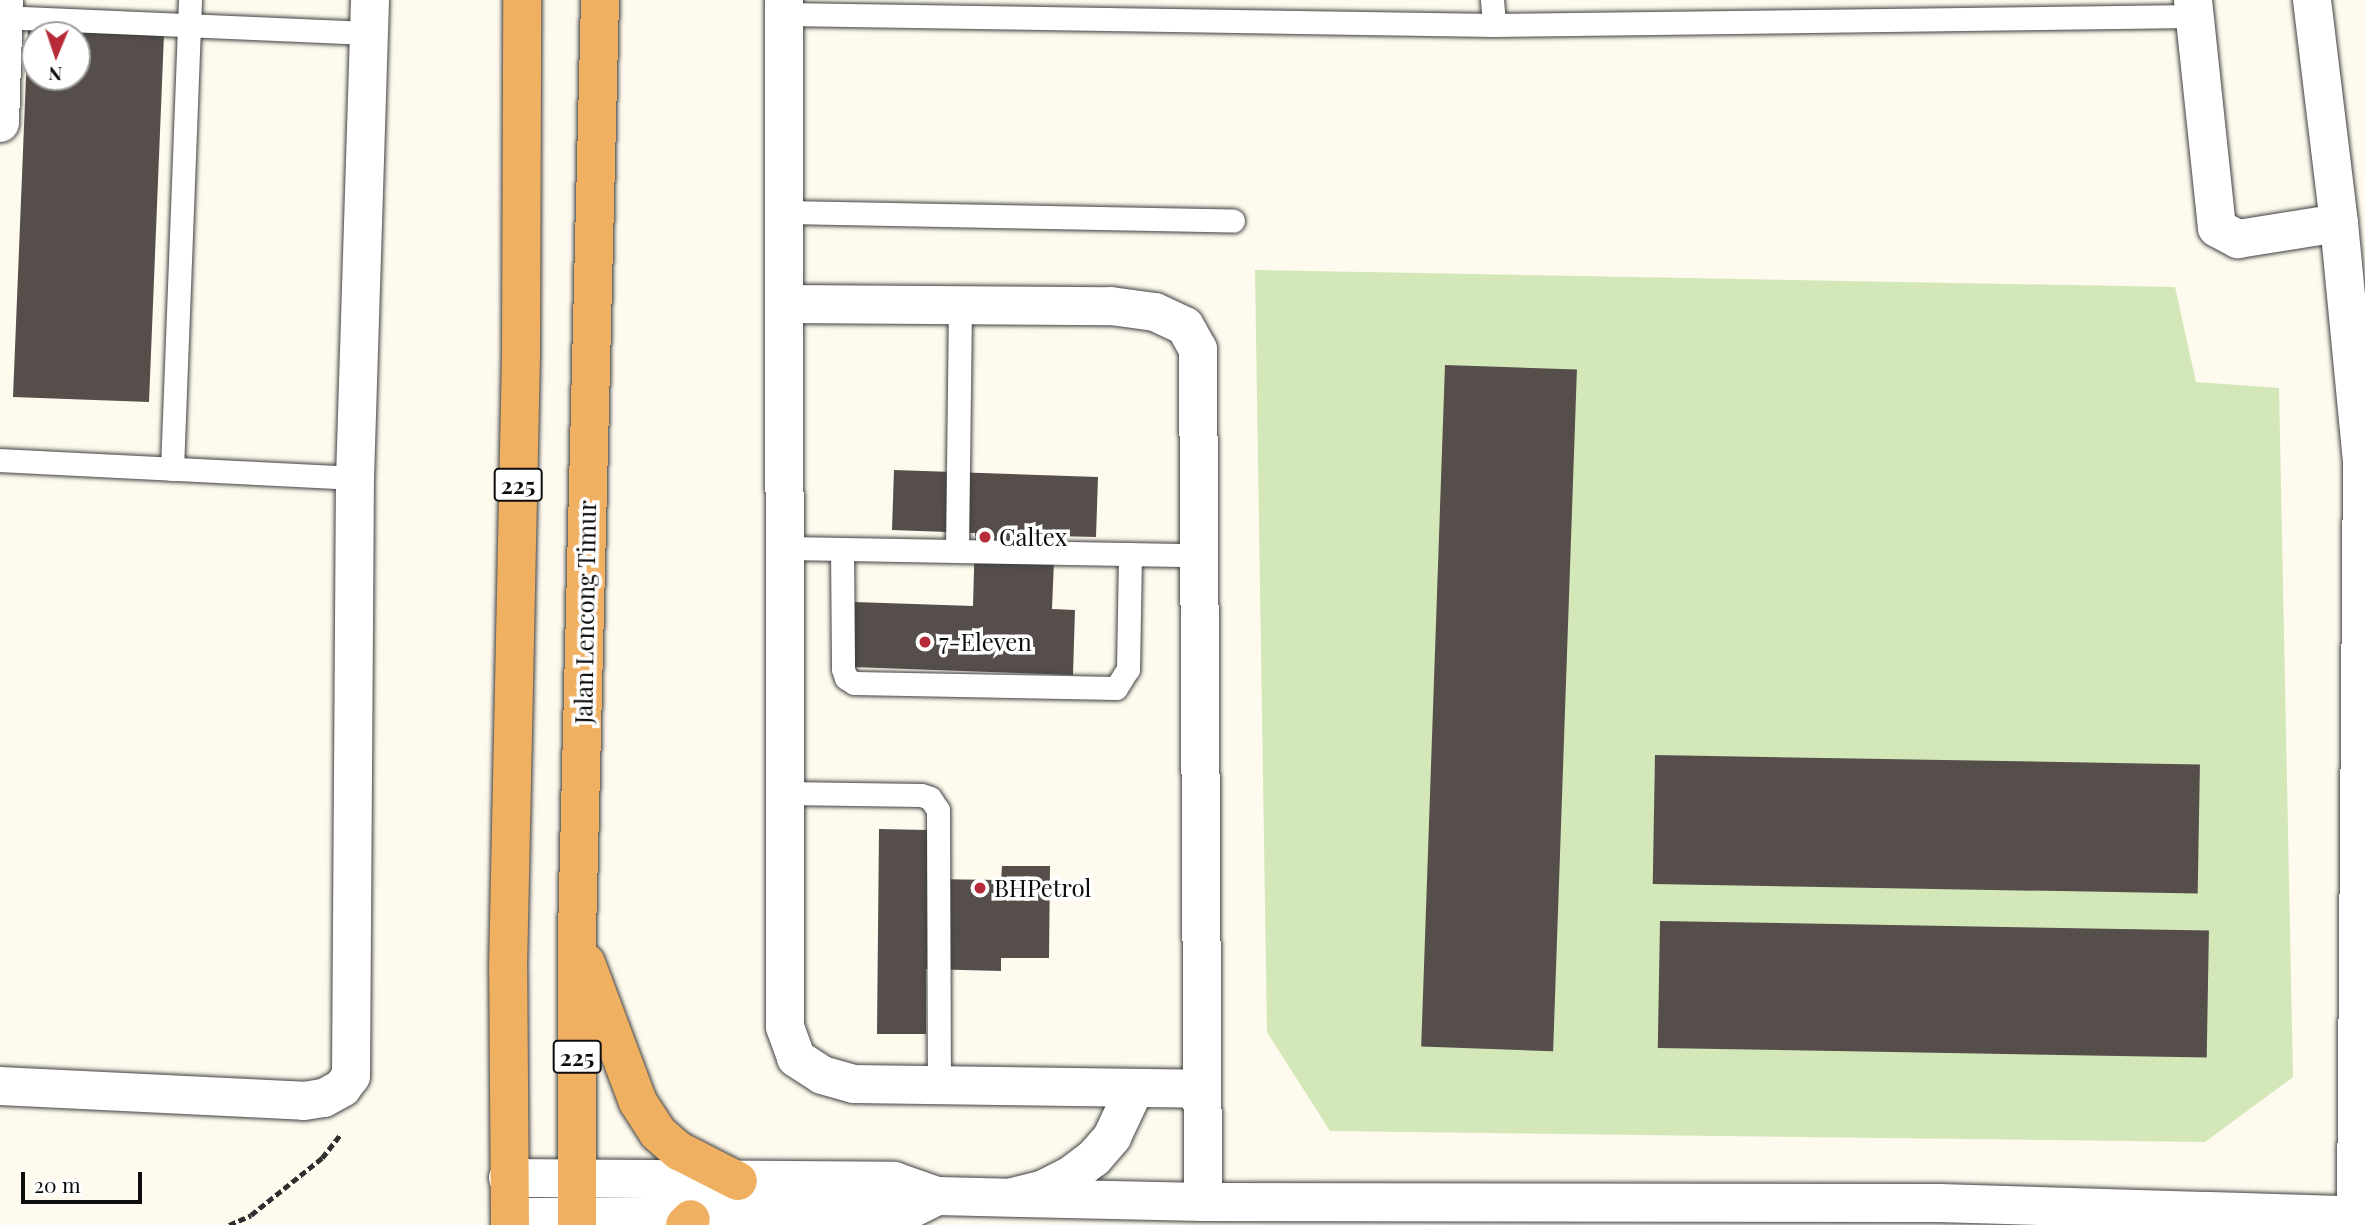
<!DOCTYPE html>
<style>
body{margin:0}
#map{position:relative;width:2365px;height:1225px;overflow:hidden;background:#fefaee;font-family:"Playfair Display",serif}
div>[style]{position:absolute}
.green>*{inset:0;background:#d3e7b9}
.building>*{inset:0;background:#554e4a;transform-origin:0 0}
.path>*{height:4.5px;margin-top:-2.25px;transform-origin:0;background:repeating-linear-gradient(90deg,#2f2f2f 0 7px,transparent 0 10.5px)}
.roads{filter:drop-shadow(0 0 2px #404040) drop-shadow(0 0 2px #404040)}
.service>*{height:23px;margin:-11.5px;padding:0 11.5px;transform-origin:11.5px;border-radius:11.5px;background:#fff}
.minor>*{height:38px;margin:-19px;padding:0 19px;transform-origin:19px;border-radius:19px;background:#fff}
.tertiary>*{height:38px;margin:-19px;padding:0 19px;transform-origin:19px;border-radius:19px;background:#fff}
.trunk>*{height:38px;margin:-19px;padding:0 19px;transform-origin:19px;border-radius:19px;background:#f0b062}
.dots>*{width:19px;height:19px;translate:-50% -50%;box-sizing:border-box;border:4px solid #fff;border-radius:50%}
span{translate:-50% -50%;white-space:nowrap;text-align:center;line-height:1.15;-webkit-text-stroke:7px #fff;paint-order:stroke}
.shield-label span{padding:2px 5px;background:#fff;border:2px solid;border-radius:5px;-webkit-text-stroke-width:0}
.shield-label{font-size:23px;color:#0d0d0d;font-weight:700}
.poi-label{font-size:24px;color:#0d0d0d}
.left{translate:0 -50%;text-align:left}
.street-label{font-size:24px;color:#0d0d0d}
.north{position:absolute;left:21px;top:21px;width:70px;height:70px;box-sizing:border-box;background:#fff;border:2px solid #9e9e9e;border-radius:50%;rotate:182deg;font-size:19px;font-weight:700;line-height:28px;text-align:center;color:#0d0d0d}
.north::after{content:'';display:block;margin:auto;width:24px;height:32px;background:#b72b39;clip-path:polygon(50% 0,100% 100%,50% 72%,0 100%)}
.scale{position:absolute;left:21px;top:1172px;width:121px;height:32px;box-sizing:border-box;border:4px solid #0d0d0d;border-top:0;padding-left:9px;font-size:21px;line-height:24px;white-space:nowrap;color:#0d0d0d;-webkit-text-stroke:5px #fff;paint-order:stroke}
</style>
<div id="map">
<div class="green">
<i style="clip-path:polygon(1255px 270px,2175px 287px,2196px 382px,2279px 388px,2293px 1077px,2205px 1142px,1330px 1131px,1267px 1032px)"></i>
</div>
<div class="building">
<i style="clip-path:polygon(evenodd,28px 28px,164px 34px,149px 402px,13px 397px,28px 28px,35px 35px,77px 35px,77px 77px,35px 77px,35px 35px)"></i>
<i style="left:1445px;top:365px;width:132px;height:682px;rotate:2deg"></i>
<i style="clip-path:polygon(894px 470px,1098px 477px,1096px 537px,1055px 536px,1052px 609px,1075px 610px,1073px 675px,852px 667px,854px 602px,973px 606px,975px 533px,892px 530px)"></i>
<i style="left:1655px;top:755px;width:545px;height:129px;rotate:1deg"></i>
<i style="clip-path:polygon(879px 829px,927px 830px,927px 879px,1001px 880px,1002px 866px,1050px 866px,1049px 958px,1001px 958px,1001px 971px,926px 969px,926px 1034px,877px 1034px)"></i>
<i style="left:1660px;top:921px;width:549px;height:127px;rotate:1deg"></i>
</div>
<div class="path">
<i style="left:229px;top:1225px;width:24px;rotate:-24deg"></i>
<i style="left:251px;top:1215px;width:91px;rotate:-38.8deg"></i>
<i style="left:322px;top:1158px;width:29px;rotate:-52deg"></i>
</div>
<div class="roads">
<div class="service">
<i style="left:1492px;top:0;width:25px;rotate:85deg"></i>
<i style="left:784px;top:14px;width:710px;rotate:0.89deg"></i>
<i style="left:1494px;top:25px;width:700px;rotate:-0.74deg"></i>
<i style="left:0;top:17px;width:369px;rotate:2.5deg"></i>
<i style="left:784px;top:212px;width:449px;rotate:1.1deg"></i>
<i style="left:0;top:460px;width:355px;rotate:2.9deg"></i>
<i style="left:172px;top:469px;width:469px;rotate:-87.8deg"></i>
<i style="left:785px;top:548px;width:413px;rotate:1deg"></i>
<i style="left:842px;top:549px;width:120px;rotate:89.5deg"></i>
<i style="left:843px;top:669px;width:9px;rotate:72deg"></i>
<i style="left:846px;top:678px;width:9px;rotate:32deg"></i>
<i style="left:854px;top:683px;width:262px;rotate:1.1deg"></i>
<i style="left:1116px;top:688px;width:22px;rotate:-58deg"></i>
<i style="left:1128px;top:669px;width:115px;rotate:-89deg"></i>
<i style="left:957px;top:551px;width:246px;rotate:-89.3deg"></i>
<i style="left:785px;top:793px;width:136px;rotate:0.8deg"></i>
<i style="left:921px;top:795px;width:9px;rotate:18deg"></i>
<i style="left:930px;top:798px;width:14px;rotate:56deg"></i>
<i style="left:938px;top:810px;width:276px;rotate:89.8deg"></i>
</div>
<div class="minor">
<i style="left:784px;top:0;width:1027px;rotate:89.94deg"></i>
<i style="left:785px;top:1027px;width:33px;rotate:70deg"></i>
<i style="left:796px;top:1058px;width:31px;rotate:33deg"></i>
<i style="left:822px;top:1075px;width:33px;rotate:16deg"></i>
<i style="left:854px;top:1084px;width:346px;rotate:0.8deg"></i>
<i style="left:2193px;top:0;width:229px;rotate:84deg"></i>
<i style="left:2217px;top:228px;width:24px;rotate:28deg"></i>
<i style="left:2238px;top:239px;width:102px;rotate:-9deg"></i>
<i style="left:0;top:123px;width:123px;rotate:-88.1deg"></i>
<i style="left:784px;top:304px;width:327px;rotate:0.4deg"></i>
<i style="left:1111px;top:306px;width:44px;rotate:7.8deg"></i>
<i style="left:1155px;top:312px;width:33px;rotate:25deg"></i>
<i style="left:1185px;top:326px;width:26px;rotate:61deg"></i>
<i style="left:1198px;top:349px;width:853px;rotate:89.66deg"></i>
<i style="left:0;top:1086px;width:304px;rotate:2.8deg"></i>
<i style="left:304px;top:1101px;width:20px;rotate:-9deg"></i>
<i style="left:324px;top:1098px;width:21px;rotate:-29deg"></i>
<i style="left:342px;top:1088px;width:15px;rotate:-53deg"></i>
<i style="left:351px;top:1076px;width:598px;rotate:-89.62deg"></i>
<i style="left:355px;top:478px;width:478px;rotate:-88.2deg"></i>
<i style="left:1013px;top:1197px;width:30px;rotate:-14deg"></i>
<i style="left:1042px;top:1190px;width:31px;rotate:-27deg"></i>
<i style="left:1070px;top:1176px;width:30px;rotate:-37deg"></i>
<i style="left:1094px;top:1158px;width:28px;rotate:-49deg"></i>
<i style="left:1112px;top:1137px;width:54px;rotate:-64.9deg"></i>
</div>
<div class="tertiary">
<i style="left:2312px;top:0;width:225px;rotate:83.1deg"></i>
<i style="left:2339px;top:223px;width:238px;rotate:84.5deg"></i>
<i style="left:2362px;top:460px;width:755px;rotate:90.46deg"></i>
<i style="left:508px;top:1178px;width:386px;rotate:0.4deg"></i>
<i style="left:894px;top:1181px;width:46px;rotate:19.2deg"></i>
<i style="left:937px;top:1196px;width:266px;rotate:1.3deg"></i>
<i style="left:1203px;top:1202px;width:736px;rotate:0.08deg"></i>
<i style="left:1939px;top:1203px;width:426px;rotate:1.7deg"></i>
<i style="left:510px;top:1217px;width:385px"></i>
<i style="left:895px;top:1217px;width:47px;rotate:-26.6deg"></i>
</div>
<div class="trunk">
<i style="left:586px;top:963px;width:148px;rotate:69.5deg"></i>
<i style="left:638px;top:1102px;width:37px;rotate:57deg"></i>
<i style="left:658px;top:1133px;width:28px;rotate:41deg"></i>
<i style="left:679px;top:1151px;width:66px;rotate:27deg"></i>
<i style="left:510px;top:1225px;width:255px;rotate:-90.4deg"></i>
<i style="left:508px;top:970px;width:616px;rotate:-88.79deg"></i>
<i style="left:521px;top:354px;width:354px;rotate:-89.8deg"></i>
<i style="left:577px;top:1225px;width:291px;rotate:-90deg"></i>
<i style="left:577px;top:934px;width:934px;rotate:-88.59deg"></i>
<i style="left:685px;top:1225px;width:8px;rotate:-45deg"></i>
</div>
</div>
<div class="dots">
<i style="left:985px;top:537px;background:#b72b39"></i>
<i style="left:925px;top:642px;background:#b72b39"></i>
<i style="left:980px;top:888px;background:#b72b39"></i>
</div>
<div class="shield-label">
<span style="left:518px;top:485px">225</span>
<span style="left:577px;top:1057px">225</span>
</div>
<div class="poi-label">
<span class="left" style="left:999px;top:537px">Caltex</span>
<span class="left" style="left:939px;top:642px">7-Eleven</span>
<span class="left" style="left:994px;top:888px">BHPetrol</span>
</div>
<div class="street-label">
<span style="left:585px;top:612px;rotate:-89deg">Jalan Lencong Timur</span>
</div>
<div class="north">N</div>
<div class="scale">20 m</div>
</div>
